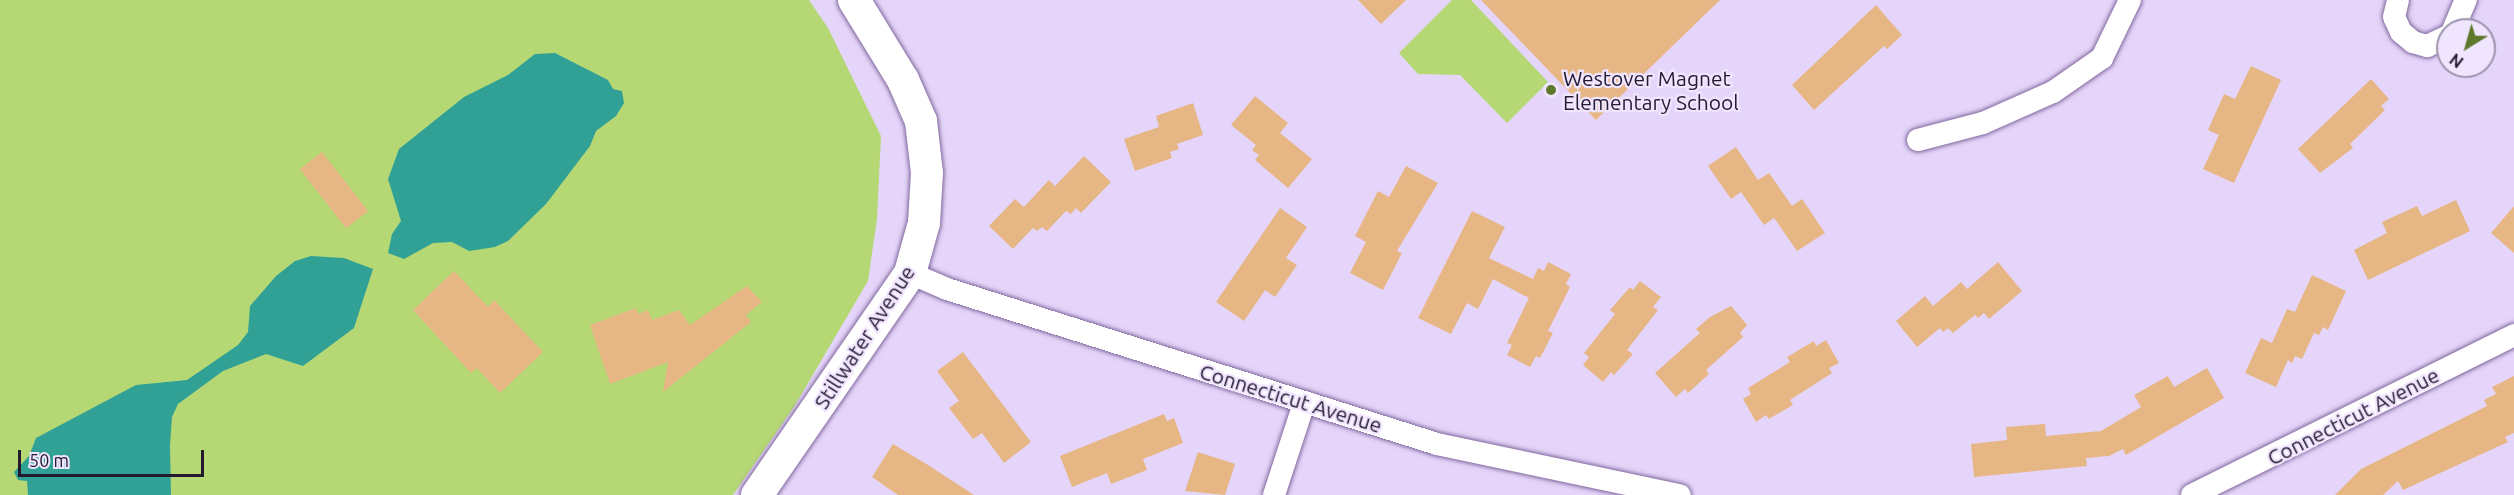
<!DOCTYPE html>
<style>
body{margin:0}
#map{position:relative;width:2514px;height:495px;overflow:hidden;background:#e5d5fa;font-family:Ubuntu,sans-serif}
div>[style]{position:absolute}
.green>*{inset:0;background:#b5d875}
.water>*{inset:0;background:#31a196}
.building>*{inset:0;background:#e7b685;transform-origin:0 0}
.roads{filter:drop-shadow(0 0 2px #81689e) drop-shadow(0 0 2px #81689e)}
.minor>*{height:22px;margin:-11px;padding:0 11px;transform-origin:11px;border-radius:11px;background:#fff}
.secondary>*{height:32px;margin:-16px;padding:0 16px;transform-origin:16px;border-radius:16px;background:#fff}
.dots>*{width:16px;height:16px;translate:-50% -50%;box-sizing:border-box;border:3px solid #f0e5fe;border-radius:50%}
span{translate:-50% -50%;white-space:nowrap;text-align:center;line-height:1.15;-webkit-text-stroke:4.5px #f0e5fe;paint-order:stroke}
.poi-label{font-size:21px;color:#241a30}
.left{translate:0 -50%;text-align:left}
.street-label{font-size:21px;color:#241a30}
.north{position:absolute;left:2436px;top:18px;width:60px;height:60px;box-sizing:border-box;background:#f0e5fe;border:2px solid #9e94ac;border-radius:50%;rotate:217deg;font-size:16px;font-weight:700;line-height:24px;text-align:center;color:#241a30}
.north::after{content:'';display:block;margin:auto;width:21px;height:27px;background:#5f792c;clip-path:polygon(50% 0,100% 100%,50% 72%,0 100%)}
.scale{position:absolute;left:18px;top:450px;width:186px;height:27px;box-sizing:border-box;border:3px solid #241a30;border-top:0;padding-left:8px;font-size:18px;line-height:21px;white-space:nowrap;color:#241a30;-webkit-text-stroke:4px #f0e5fe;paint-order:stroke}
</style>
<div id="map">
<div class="green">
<i style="clip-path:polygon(0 0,809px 0,828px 28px,881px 136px,877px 219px,868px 281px,794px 407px,733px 495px,0 495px)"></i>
<i style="clip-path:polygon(1452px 0,1471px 0,1548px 82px,1507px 123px,1460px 75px,1418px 74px,1399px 53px)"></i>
</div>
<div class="water">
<i style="clip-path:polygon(555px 53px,608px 80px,613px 89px,622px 91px,624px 103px,616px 116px,596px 131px,590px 146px,546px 204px,508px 241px,495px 247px,469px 251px,452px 242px,433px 243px,404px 259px,388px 253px,392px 234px,401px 221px,388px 179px,399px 149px,464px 97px,508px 75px,535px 54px)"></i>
<i style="clip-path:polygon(311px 256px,344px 258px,373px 269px,354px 328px,303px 366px,266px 354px,223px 371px,178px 404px,172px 417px,170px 445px,171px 495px,28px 495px,27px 481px,18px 480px,14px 472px,29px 456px,36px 438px,136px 385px,187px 380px,238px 345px,248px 332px,250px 306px,276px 276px,295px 261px)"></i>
</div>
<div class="building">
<i style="clip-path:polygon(1358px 0,1406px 0,1381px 24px)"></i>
<i style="clip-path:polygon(1481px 0,1720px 0,1596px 120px)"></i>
<i style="clip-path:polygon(1876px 5px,1902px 35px,1887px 49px,1884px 46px,1814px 110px,1792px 85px)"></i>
<i style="clip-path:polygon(2251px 66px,2281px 80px,2234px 183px,2203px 169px,2219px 135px,2208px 130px,2224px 94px,2235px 99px)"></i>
<i style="clip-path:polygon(2371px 79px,2389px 99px,2381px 106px,2385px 110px,2350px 144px,2353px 148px,2320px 173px,2298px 149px)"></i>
<i style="clip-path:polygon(1255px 96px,1288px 123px,1280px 133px,1312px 159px,1288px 188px,1255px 160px,1259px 155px,1252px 150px,1256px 145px,1231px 125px)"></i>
<i style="clip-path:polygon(1193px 103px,1203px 135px,1177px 144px,1179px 149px,1170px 152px,1172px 158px,1135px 171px,1124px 139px,1159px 127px,1156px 116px)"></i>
<i style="clip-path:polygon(1736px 147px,1758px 180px,1769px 173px,1792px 206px,1802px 199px,1825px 233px,1797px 251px,1774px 218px,1764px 225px,1741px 192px,1731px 199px,1708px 166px)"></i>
<i style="left:322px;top:152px;width:75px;height:28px;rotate:52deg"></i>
<i style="clip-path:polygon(1084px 156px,1111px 182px,1081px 213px,1076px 208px,1071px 214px,1066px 211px,1047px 231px,1042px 227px,1037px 231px,1033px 228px,1013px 249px,989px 226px,1015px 199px,1024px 207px,1049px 180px,1055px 186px)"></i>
<i style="clip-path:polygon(1406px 166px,1438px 183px,1397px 251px,1402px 253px,1383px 290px,1350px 273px,1366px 242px,1355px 236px,1378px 191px,1389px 197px)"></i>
<i style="clip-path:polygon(2456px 200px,2470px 231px,2368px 280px,2354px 250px,2387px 233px,2382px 222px,2417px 206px,2422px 216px)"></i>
<i style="clip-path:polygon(2514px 206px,2514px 253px,2491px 233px)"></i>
<i style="clip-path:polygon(1280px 208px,1307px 227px,1286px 258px,1297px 265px,1275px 297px,1265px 290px,1244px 321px,1216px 302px)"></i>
<i style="clip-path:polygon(1472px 211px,1505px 227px,1489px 258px,1533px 279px,1538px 268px,1544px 271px,1548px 262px,1571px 274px,1566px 284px,1570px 287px,1548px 331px,1553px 333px,1540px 358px,1536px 356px,1530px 367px,1507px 355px,1512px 345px,1507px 343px,1529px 298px,1493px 279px,1478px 309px,1467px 303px,1451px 334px,1418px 318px)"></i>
<i style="clip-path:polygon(1998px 262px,2022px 291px,1989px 319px,1984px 313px,1978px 318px,1975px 315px,1953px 333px,1948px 328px,1943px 332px,1940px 328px,1917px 347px,1896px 321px,1925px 296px,1933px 306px,1961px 282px,1967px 289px)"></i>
<i style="clip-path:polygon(454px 271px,488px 307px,494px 300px,543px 352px,500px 393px,477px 368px,471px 373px,413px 310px)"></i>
<i style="clip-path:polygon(2312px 275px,2346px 291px,2328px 330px,2323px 327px,2319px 335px,2314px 333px,2302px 359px,2295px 356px,2292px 363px,2288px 360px,2276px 387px,2245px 373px,2261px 338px,2272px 343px,2287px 309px,2295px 312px)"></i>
<i style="clip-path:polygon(1640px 281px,1661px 297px,1653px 307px,1658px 310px,1627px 350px,1633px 354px,1614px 375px,1611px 372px,1603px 382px,1583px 365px,1589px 357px,1584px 353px,1615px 314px,1610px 310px,1630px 287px,1633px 290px)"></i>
<i style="clip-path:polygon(747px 286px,762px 302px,746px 315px,751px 322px,663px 392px,668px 362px,610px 384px,590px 325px,636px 308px,638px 314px,648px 310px,652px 320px,679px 310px,690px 325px)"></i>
<i style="clip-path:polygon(1731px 306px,1747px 325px,1740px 333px,1743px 337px,1706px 370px,1709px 374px,1688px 393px,1685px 389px,1676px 397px,1655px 373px,1700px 333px,1696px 329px,1710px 317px)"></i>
<i style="clip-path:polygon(1826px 340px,1839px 363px,1829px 368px,1832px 373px,1790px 400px,1793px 405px,1769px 419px,1766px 415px,1756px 422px,1743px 399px,1751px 394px,1748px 388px,1790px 362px,1787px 357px,1814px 341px,1816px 346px)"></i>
<i style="clip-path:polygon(963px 352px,1031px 442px,1004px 463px,982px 433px,973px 439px,949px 408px,959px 401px,937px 371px)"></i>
<i style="clip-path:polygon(2207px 368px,2224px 398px,2126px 455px,2123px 449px,2109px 456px,2086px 458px,2087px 466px,1974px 477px,1971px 444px,2007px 440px,2006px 427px,2045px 424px,2046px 436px,2101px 431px,2141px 407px,2134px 395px,2168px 376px,2174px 387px)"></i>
<i style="clip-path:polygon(2514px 376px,2514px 433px,2505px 437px,2508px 442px,2403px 490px,2398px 481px,2383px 495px,2335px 495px,2361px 469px,2487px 406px,2484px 400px,2496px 394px,2492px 387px)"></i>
<i style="clip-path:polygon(1164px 414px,1167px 421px,1174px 418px,1183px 443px,1143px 459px,1147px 470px,1111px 484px,1107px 473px,1072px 487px,1060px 456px)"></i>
<i style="clip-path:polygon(893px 444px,928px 465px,974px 495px,898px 495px,872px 477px)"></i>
<i style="clip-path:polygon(1198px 452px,1235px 464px,1225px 495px,1185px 491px)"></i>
</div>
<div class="roads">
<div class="minor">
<i style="left:2398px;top:0;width:17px;rotate:103deg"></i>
<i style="left:2394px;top:17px;width:17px;rotate:65deg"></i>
<i style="left:2401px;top:32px;width:16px;rotate:40deg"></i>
<i style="left:2413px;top:42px;width:15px;rotate:16deg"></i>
<i style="left:2427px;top:46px;width:23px;rotate:-25deg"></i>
<i style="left:2453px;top:30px;width:33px;rotate:-67deg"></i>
<i style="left:1918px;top:140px;width:67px;rotate:-14.7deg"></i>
<i style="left:1983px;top:123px;width:77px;rotate:-23.9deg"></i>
<i style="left:2053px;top:92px;width:60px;rotate:-34.8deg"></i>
<i style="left:2102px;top:58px;width:64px;rotate:-64.2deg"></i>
<i style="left:910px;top:273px;width:40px;rotate:23.4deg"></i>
<i style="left:947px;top:289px;width:514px;rotate:17.55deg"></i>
<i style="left:1437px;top:444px;width:248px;rotate:11.9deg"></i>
<i style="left:1274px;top:495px;width:97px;rotate:-71.9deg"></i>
<i style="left:2192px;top:495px;width:360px;rotate:-26.4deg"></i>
</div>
<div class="secondary">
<i style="left:757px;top:495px;width:270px;rotate:-55.4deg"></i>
<i style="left:910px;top:273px;width:52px;rotate:-74.4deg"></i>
<i style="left:924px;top:223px;width:50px;rotate:-86.6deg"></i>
<i style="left:927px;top:173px;width:52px;rotate:-96.6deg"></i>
<i style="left:921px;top:121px;width:45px;rotate:-113.7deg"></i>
<i style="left:903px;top:80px;width:94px;rotate:-121.5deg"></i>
</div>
</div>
<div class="dots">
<i style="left:1551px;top:90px;background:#5f792c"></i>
</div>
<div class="poi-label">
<span class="left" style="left:1563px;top:90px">Westover Magnet<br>Elementary School</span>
</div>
<div class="street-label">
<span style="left:864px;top:337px;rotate:-57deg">Stillwater Avenue</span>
<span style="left:1291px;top:398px;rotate:17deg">Connecticut Avenue</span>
<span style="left:2353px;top:416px;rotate:-27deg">Connecticut Avenue</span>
</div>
<div class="north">N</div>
<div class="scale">50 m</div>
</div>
